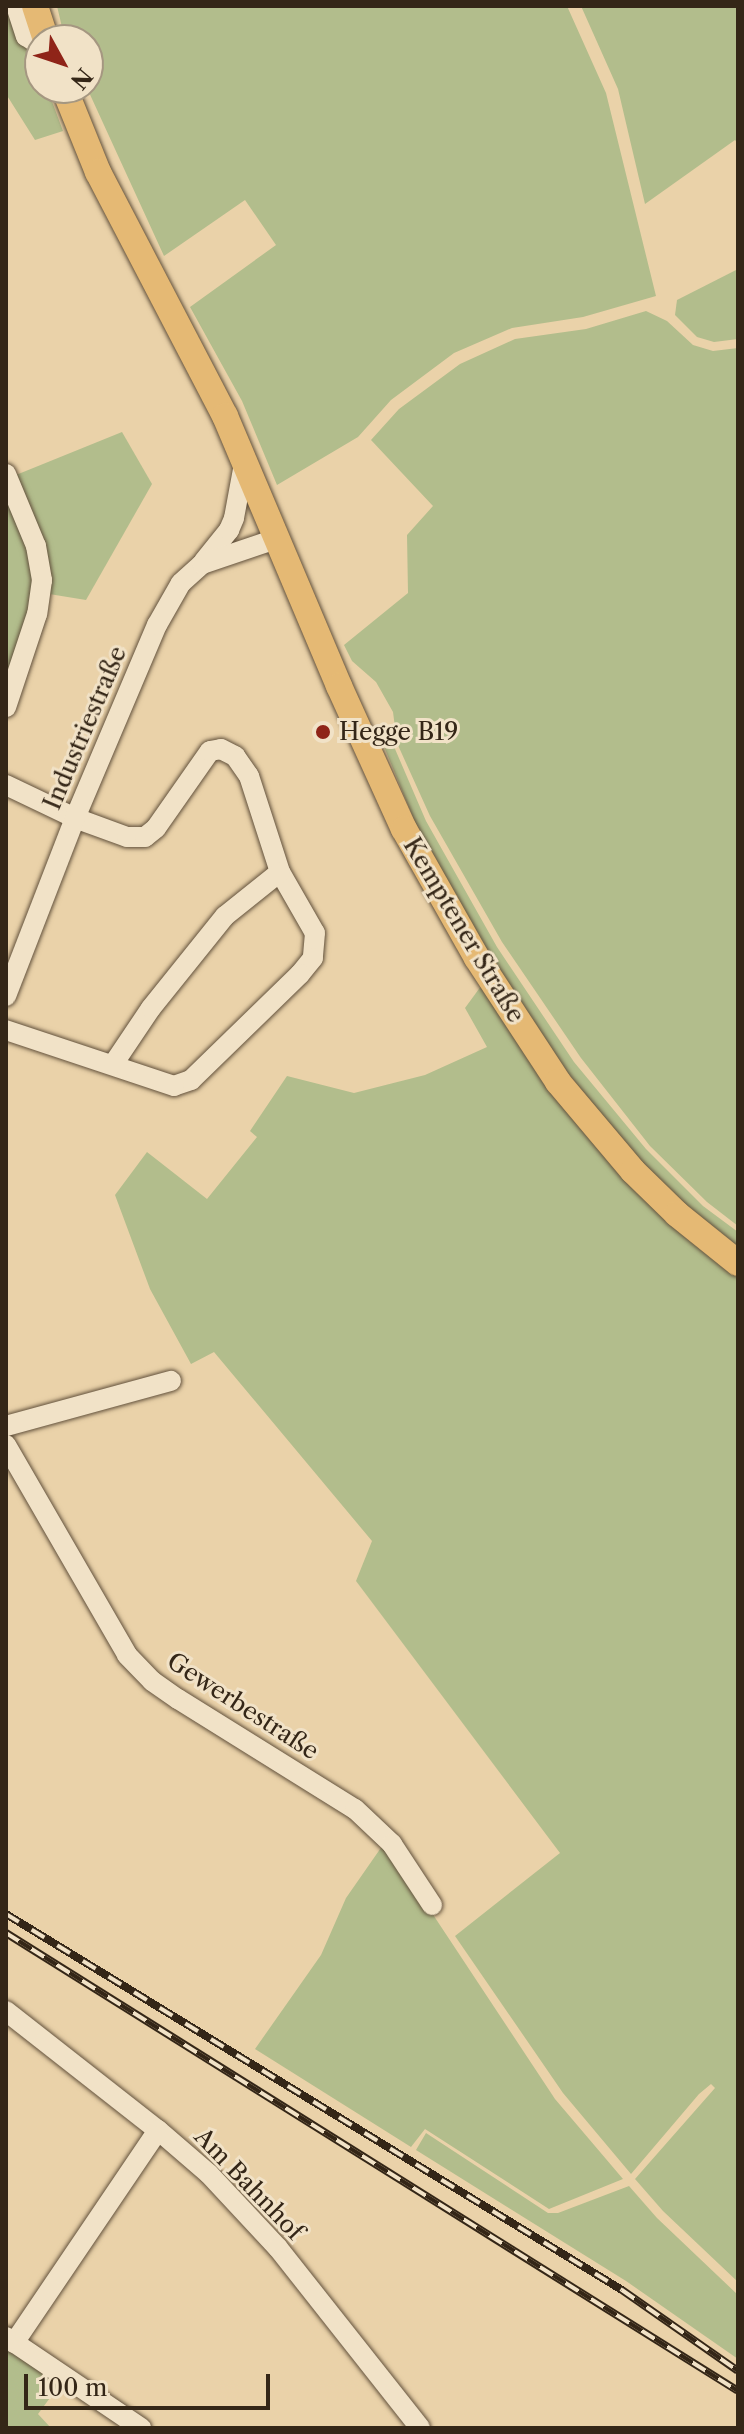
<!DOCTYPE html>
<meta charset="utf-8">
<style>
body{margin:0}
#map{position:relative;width:744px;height:2434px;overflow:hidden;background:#ead2a9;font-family:"Libre Caslon Text",serif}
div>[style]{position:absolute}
.green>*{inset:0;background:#b2bd8c}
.roads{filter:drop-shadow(0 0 2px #62513c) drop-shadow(0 0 2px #62513c)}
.minor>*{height:20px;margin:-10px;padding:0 10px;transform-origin:10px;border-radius:10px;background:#f1e2c7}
.major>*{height:26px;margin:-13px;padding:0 13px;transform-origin:13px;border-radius:13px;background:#e5b974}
.rail>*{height:8px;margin-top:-4px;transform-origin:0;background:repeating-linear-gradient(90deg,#f1e2c7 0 15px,#342617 0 30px);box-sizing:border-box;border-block:2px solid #342617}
.dots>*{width:22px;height:22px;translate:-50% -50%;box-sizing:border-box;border:4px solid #f1e2c7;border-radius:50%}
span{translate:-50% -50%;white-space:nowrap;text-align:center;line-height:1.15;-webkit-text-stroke:6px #f1e2c7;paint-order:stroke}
.street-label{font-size:24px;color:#342617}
.poi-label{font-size:24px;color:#342617}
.left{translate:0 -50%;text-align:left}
.frame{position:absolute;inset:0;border:8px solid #342617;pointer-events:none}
.north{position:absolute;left:24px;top:24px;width:80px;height:80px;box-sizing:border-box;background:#f1e2c7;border:2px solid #a59781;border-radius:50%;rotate:130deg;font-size:22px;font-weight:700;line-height:32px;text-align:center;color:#342617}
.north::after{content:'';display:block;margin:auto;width:28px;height:36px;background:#8f2418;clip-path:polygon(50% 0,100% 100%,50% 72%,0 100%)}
.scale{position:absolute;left:24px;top:2374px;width:246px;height:36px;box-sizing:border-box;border:4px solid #342617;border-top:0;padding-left:10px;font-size:24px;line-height:28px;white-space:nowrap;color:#342617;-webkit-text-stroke:6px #f1e2c7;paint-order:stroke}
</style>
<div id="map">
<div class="green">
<i style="clip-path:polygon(6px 6px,35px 57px,40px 70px,40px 88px,47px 88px,63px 131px,35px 140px,6px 94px)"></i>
<i style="clip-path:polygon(57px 6px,567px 6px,606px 93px,656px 296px,583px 317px,512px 328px,454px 353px,391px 400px,358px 437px,277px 485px,242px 401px,190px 307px,276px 245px,245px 200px,164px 256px,87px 88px,88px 40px,65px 40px)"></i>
<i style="clip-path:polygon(581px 6px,738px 6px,738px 144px,735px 140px,645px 204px,618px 89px)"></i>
<i style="clip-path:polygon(738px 269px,738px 339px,714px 342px,697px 337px,675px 315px,677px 300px)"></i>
<i style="clip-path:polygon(646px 311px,667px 321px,693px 345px,713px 351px,738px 348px,738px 1226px,707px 1202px,650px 1146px,581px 1058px,502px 942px,430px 816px,397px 743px,393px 712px,376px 682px,352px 661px,344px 645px,408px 593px,407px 535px,433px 506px,371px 440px,399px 409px,460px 364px,515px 339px,586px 329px)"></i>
<i style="clip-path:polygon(122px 432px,152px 484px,86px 600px,43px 593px,11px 477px)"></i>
<i style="clip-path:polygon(6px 486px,38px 579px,6px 695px)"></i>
<i style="clip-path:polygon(386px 728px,426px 821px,497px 947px,574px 1062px,646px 1149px,703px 1206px,738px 1232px,738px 1252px,640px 1163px,568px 1073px,486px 952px,415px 822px,378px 732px)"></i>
<i style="clip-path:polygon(484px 982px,738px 1272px,738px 2282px,663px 2211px,635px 2179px,715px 2088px,711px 2084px,699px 2094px,631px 2174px,563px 2093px,455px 1936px,560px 1853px,356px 1581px,372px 1541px,214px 1352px,191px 1364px,150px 1289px,115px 1195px,147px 1152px,207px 1199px,257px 1137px,250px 1131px,287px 1076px,354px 1093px,425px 1075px,487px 1047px,465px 1008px)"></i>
<i style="clip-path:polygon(385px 1842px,555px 2099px,623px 2179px,549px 2209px,425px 2129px,411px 2147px,255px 2049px,321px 1955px,346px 1898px)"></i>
<i style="clip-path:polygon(426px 2133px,548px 2213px,558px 2213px,629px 2186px,657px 2218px,738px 2295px,738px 2359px,626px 2281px,416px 2150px)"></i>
<i style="clip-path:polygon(6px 2344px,61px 2383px,38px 2414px,51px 2428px,6px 2428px)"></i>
</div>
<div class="roads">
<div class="minor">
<i style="left:16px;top:6px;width:32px;rotate:72deg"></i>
<i style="left:26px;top:36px;width:17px;rotate:33deg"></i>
<i style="left:6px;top:474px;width:78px;rotate:67.4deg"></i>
<i style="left:36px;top:546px;width:35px;rotate:80deg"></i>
<i style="left:42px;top:580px;width:34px;rotate:98deg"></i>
<i style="left:37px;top:614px;width:98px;rotate:108.4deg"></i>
<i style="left:204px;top:561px;width:40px;rotate:-51deg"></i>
<i style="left:229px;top:530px;width:13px;rotate:-67deg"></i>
<i style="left:234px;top:518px;width:55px;rotate:-79.5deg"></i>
<i style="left:6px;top:785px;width:76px;rotate:25.6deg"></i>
<i style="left:75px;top:818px;width:55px;rotate:20.1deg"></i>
<i style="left:127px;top:837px;width:18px"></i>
<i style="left:145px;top:837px;width:14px;rotate:-39deg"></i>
<i style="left:156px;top:828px;width:94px;rotate:-55deg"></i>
<i style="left:210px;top:751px;width:11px;rotate:-10deg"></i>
<i style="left:221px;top:749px;width:16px;rotate:27deg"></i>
<i style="left:235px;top:756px;width:24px;rotate:55deg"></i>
<i style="left:249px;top:776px;width:101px;rotate:72.1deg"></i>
<i style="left:280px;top:872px;width:70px;rotate:60.2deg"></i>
<i style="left:315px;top:933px;width:25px;rotate:95deg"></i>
<i style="left:313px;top:958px;width:21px;rotate:129deg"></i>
<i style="left:300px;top:974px;width:152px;rotate:135.8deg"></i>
<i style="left:191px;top:1080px;width:18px;rotate:161deg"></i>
<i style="left:174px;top:1086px;width:177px;rotate:-161.6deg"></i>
<i style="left:6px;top:996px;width:191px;rotate:-68.8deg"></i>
<i style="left:75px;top:818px;width:210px;rotate:-67deg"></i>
<i style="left:157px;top:625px;width:48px;rotate:-60.3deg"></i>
<i style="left:181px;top:583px;width:28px;rotate:-42deg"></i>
<i style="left:202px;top:564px;width:78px;rotate:-18.7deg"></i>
<i style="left:114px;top:1063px;width:66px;rotate:-56.1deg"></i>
<i style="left:151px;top:1008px;width:118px;rotate:-51.2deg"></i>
<i style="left:225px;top:916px;width:70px;rotate:-38.7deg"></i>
<i style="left:6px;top:1426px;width:171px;rotate:-15.3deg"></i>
<i style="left:6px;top:1445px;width:242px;rotate:60deg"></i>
<i style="left:127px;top:1655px;width:36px;rotate:46deg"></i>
<i style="left:152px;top:1681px;width:32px;rotate:35deg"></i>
<i style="left:178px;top:1699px;width:208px;rotate:31.9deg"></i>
<i style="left:355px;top:1809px;width:51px;rotate:43.4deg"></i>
<i style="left:392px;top:1844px;width:73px;rotate:56.7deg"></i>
<i style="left:6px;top:2011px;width:193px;rotate:38.1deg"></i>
<i style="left:158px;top:2130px;width:67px;rotate:40.8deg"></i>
<i style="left:209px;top:2174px;width:101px;rotate:47deg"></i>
<i style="left:278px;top:2248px;width:229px;rotate:51.7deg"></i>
<i style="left:6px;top:2337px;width:163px;rotate:34deg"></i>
<i style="left:14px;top:2343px;width:257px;rotate:-55.9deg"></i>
</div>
<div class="major">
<i style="left:35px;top:6px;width:36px;rotate:72deg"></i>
<i style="left:64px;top:88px;width:91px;rotate:68deg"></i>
<i style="left:98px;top:172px;width:275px;rotate:62.5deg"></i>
<i style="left:225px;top:416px;width:293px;rotate:67.1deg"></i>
<i style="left:339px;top:686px;width:157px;rotate:65.6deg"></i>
<i style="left:404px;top:829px;width:148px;rotate:60.5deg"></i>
<i style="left:477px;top:958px;width:148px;rotate:56.8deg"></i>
<i style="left:558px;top:1082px;width:116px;rotate:49.9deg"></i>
<i style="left:633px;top:1171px;width:62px;rotate:44.3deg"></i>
<i style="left:677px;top:1214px;width:78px;rotate:38.8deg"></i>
</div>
</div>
<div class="rail">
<i style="left:6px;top:1914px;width:722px;rotate:31.4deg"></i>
<i style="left:622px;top:2290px;width:141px;rotate:34.9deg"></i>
<i style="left:6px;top:1933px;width:863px;rotate:32.03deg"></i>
</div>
<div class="dots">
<i style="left:323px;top:732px;background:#8f2418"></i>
</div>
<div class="street-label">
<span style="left:85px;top:728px;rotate:-67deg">Industriestraße</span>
<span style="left:464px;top:930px;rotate:59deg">Kemptener Straße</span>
<span style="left:243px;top:1706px;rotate:33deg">Gewerbestraße</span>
<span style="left:249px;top:2184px;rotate:46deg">Am Bahnhof</span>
</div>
<div class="poi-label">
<span class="left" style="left:339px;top:732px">Hegge B19</span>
</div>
<div class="frame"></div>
<div class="north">N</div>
<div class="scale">100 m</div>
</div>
